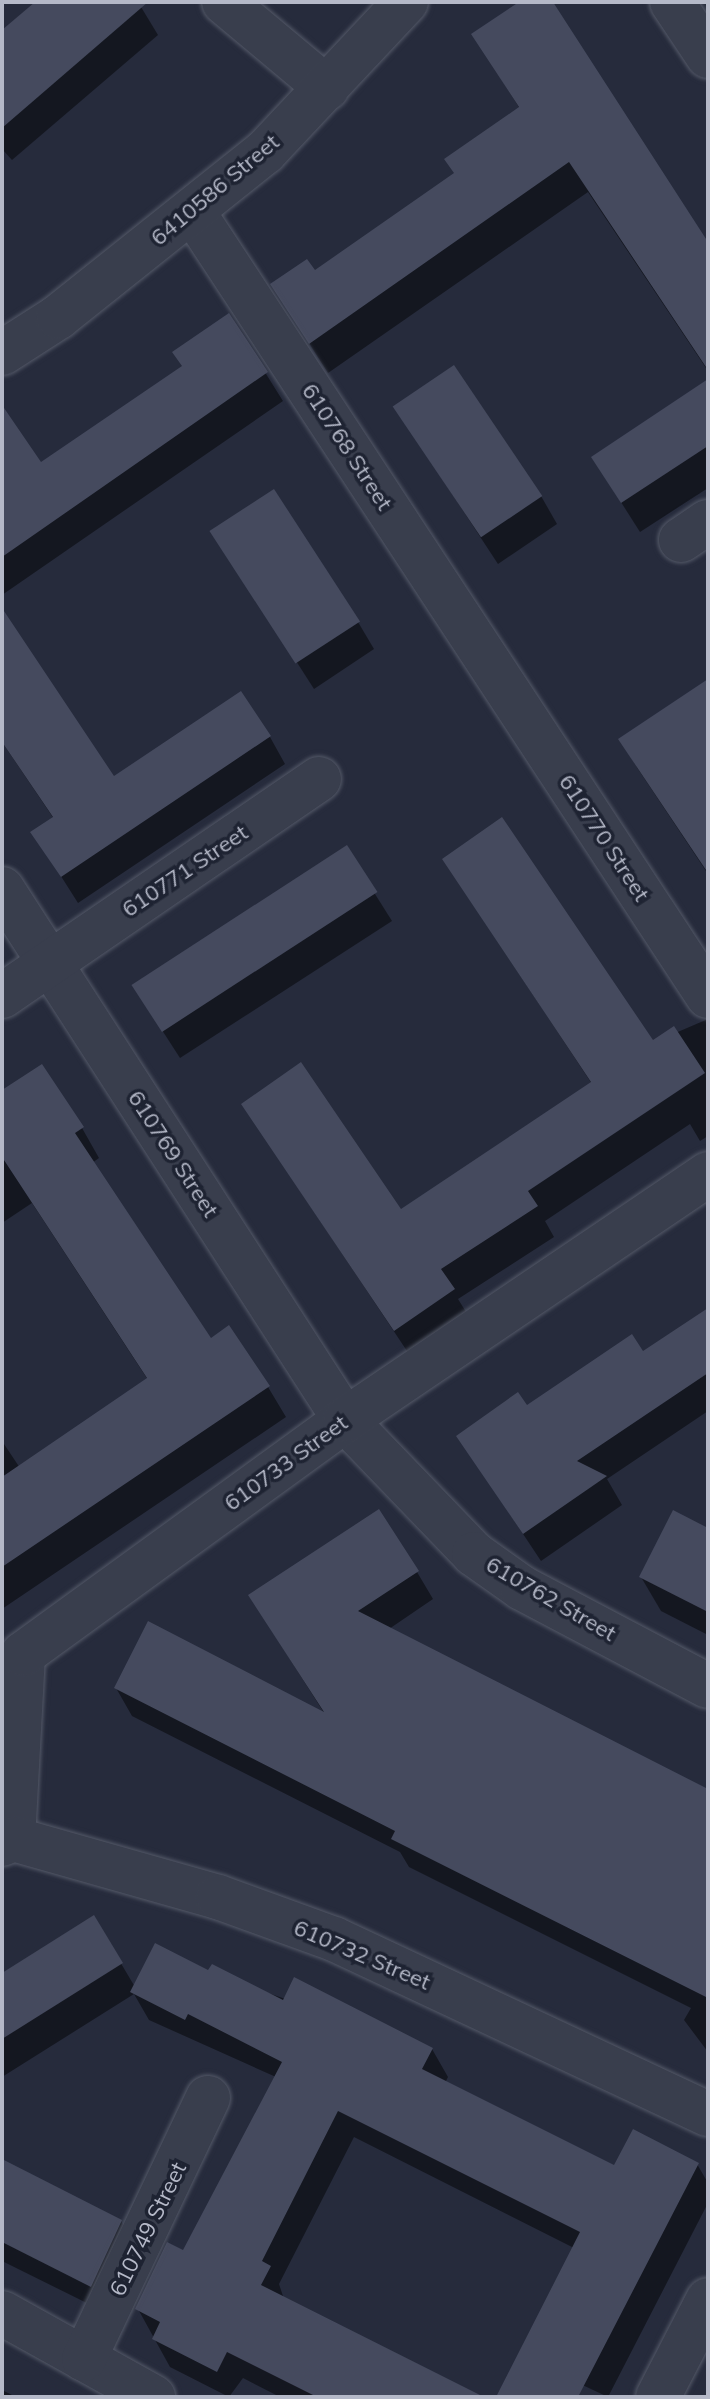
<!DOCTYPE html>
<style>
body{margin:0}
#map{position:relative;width:710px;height:2399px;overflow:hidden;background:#262b3c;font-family:Mulish,sans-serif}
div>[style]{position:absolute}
.shadow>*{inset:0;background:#0007}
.building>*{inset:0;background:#454a5e;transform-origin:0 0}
.roads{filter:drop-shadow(0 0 2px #545968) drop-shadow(0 0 2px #545968)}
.minor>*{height:44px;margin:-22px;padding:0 22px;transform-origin:22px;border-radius:22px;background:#393e4d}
span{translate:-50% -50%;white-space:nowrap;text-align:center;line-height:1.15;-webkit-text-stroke:7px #1e2332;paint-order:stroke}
.street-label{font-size:22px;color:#b5b9c8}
.frame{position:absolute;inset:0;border:4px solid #b5b9c8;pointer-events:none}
</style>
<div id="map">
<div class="shadow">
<i style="clip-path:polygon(38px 2px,138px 2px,158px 35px,12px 160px,2px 149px,2px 33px)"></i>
<i style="clip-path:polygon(522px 2px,550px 2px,708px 243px,708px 371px,588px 192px,328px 373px,291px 315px,315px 273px,455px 175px,520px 109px,474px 35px)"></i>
<i style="clip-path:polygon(229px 315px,283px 401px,2px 595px,2px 468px,41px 464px,184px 367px)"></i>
<i style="clip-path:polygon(708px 381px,708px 488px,640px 532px,612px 488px)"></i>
<i style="clip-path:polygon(395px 407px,541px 496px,557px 524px,498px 564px)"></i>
<i style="clip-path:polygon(213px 531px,358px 622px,374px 649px,314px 689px)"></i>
<i style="clip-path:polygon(2px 669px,114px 778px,270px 737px,285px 764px,78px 903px,33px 832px,54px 819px,2px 742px)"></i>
<i style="clip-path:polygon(620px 739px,708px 742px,708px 874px,638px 769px)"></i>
<i style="clip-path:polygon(346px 848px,392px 921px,180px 1058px,151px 1013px)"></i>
<i style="clip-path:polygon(444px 860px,652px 1043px,708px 1019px,708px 1136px,700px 1141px,690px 1124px,545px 1221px,554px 1237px,458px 1299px,471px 1320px,413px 1360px,243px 1105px,400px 1212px,592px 1084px)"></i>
<i style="clip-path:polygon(2px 1120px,82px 1128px,99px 1158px,92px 1163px,210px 1341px,268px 1387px,286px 1417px,2px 1609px,2px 1441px,20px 1468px,148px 1380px,32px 1203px,2px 1223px)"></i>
<i style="clip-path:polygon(708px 1310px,708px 1411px,607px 1479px,622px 1505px,541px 1561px,458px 1436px,642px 1354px)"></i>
<i style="clip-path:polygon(708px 1530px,708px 1635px,661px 1611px,641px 1577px)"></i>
<i style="clip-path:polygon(417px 1572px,433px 1599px,389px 1629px,708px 1791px,708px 2052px,684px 2020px,691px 2008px,409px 1867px,400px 1852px,132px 1716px,116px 1688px,326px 1716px,267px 1623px)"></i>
<i style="clip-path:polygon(94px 1918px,135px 1987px,209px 1973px,432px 2049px,448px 2077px,445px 2083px,615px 2168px,697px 2164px,708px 2183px,708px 2203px,608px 2397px,544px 2367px,574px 2248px,354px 2137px,279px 2284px,284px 2299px,479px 2397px,280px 2397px,243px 2378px,229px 2397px,170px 2367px,138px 2309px,184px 2253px,276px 2077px,149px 2020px,134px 1994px,2px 2077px,2px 1976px)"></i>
<i style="clip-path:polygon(2px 2162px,121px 2221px,137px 2249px,107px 2313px,2px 2261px)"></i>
<i style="clip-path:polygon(2px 2390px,16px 2397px,2px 2397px)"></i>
</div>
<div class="building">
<i style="clip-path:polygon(35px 2px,148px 2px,2px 128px,2px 30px)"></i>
<i style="clip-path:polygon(519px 2px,553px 2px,708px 242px,708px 370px,569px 162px,309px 344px,270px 284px,307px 259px,315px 270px,454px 173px,444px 159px,519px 107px,471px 34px)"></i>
<i style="clip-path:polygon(229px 313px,268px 372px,2px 557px,2px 405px,41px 462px,182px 366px,172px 352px)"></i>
<i style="left:454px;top:365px;width:158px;height:74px;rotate:56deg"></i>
<i style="clip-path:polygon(708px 379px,708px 446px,621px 503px,591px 457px)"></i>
<i style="left:274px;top:489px;width:158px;height:77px;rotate:57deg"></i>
<i style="clip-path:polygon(2px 608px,114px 776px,241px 691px,271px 736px,61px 877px,30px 832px,53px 817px,2px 742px)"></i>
<i style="clip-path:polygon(708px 679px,708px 873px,618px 739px)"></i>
<i style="clip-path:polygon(502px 817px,653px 1040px,674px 1026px,705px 1073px,528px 1191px,538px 1206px,441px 1269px,455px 1289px,394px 1331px,241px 1104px,301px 1062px,401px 1209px,591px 1082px,442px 859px)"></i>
<i style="left:347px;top:845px;width:56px;height:257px;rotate:57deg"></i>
<i style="clip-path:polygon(42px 1064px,84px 1127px,75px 1133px,211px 1338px,229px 1325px,270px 1386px,2px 1567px,2px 1477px,147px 1378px,2px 1157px,2px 1090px)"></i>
<i style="clip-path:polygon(708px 1308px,708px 1373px,577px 1461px,607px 1476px,523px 1534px,456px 1436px,518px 1392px,527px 1405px,632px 1334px,643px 1351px)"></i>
<i style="clip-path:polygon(379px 1509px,419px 1571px,358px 1611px,708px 1789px,708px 1998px,391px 1839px,395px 1831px,114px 1688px,148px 1621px,324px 1712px,248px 1595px)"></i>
<i style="clip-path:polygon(673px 1510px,708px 1528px,708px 1612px,639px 1577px)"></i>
<i style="clip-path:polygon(94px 1915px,123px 1963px,2px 2039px,2px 1973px)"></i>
<i style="clip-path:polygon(155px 1943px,208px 1970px,212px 1964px,283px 2000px,294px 1977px,433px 2048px,422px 2069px,614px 2165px,633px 2129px,699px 2163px,578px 2397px,496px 2397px,580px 2232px,338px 2111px,262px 2261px,271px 2266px,261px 2285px,484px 2397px,317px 2397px,227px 2352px,217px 2372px,152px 2339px,160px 2322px,135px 2309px,167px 2242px,183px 2250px,282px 2062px,188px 2014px,185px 2020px,130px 1992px)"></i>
<i style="clip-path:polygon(2px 2159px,122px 2220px,91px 2287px,2px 2242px)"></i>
</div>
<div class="roads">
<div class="minor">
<i style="left:224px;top:2px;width:134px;rotate:39.9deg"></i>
<i style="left:672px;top:2px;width:65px;rotate:56.3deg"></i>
<i style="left:193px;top:212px;width:938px;rotate:56.7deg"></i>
<i style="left:2px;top:353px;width:67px;rotate:-32.7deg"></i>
<i style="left:58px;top:317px;width:265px;rotate:-38.6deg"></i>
<i style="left:265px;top:152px;width:206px;rotate:-46.8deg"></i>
<i style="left:681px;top:540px;width:32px;rotate:-34deg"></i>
<i style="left:2px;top:889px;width:632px;rotate:57.14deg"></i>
<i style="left:345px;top:1420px;width:186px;rotate:46.1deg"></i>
<i style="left:474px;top:1554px;width:59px;rotate:35.3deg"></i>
<i style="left:522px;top:1588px;width:210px;rotate:27.8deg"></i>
<i style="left:2px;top:996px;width:384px;rotate:-34.4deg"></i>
<i style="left:13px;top:1839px;width:185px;rotate:-86.9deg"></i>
<i style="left:23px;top:1654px;width:398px;rotate:-36deg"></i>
<i style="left:345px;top:1420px;width:439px;rotate:-34.1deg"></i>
<i style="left:2px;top:1844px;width:12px;rotate:-24deg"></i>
<i style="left:13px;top:1839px;width:213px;rotate:15.8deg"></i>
<i style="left:218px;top:1897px;width:123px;rotate:19.9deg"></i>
<i style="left:334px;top:1939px;width:413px;rotate:25.1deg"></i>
<i style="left:2px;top:2313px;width:173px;rotate:29.1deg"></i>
<i style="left:84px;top:2359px;width:289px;rotate:-64.6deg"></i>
<i style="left:658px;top:2397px;width:109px;rotate:-62.7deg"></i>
</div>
</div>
<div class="street-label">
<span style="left:215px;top:190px;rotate:-40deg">6410586 Street</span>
<span style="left:347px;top:447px;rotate:57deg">610768 Street</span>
<span style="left:604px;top:838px;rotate:57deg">610770 Street</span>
<span style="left:185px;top:871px;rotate:-34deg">610771 Street</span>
<span style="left:173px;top:1154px;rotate:57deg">610769 Street</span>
<span style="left:286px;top:1463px;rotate:-36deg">610733 Street</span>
<span style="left:551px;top:1599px;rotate:30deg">610762 Street</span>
<span style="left:362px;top:1955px;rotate:23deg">610732 Street</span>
<span style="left:148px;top:2229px;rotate:-64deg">610749 Street</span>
</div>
<div class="frame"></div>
</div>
